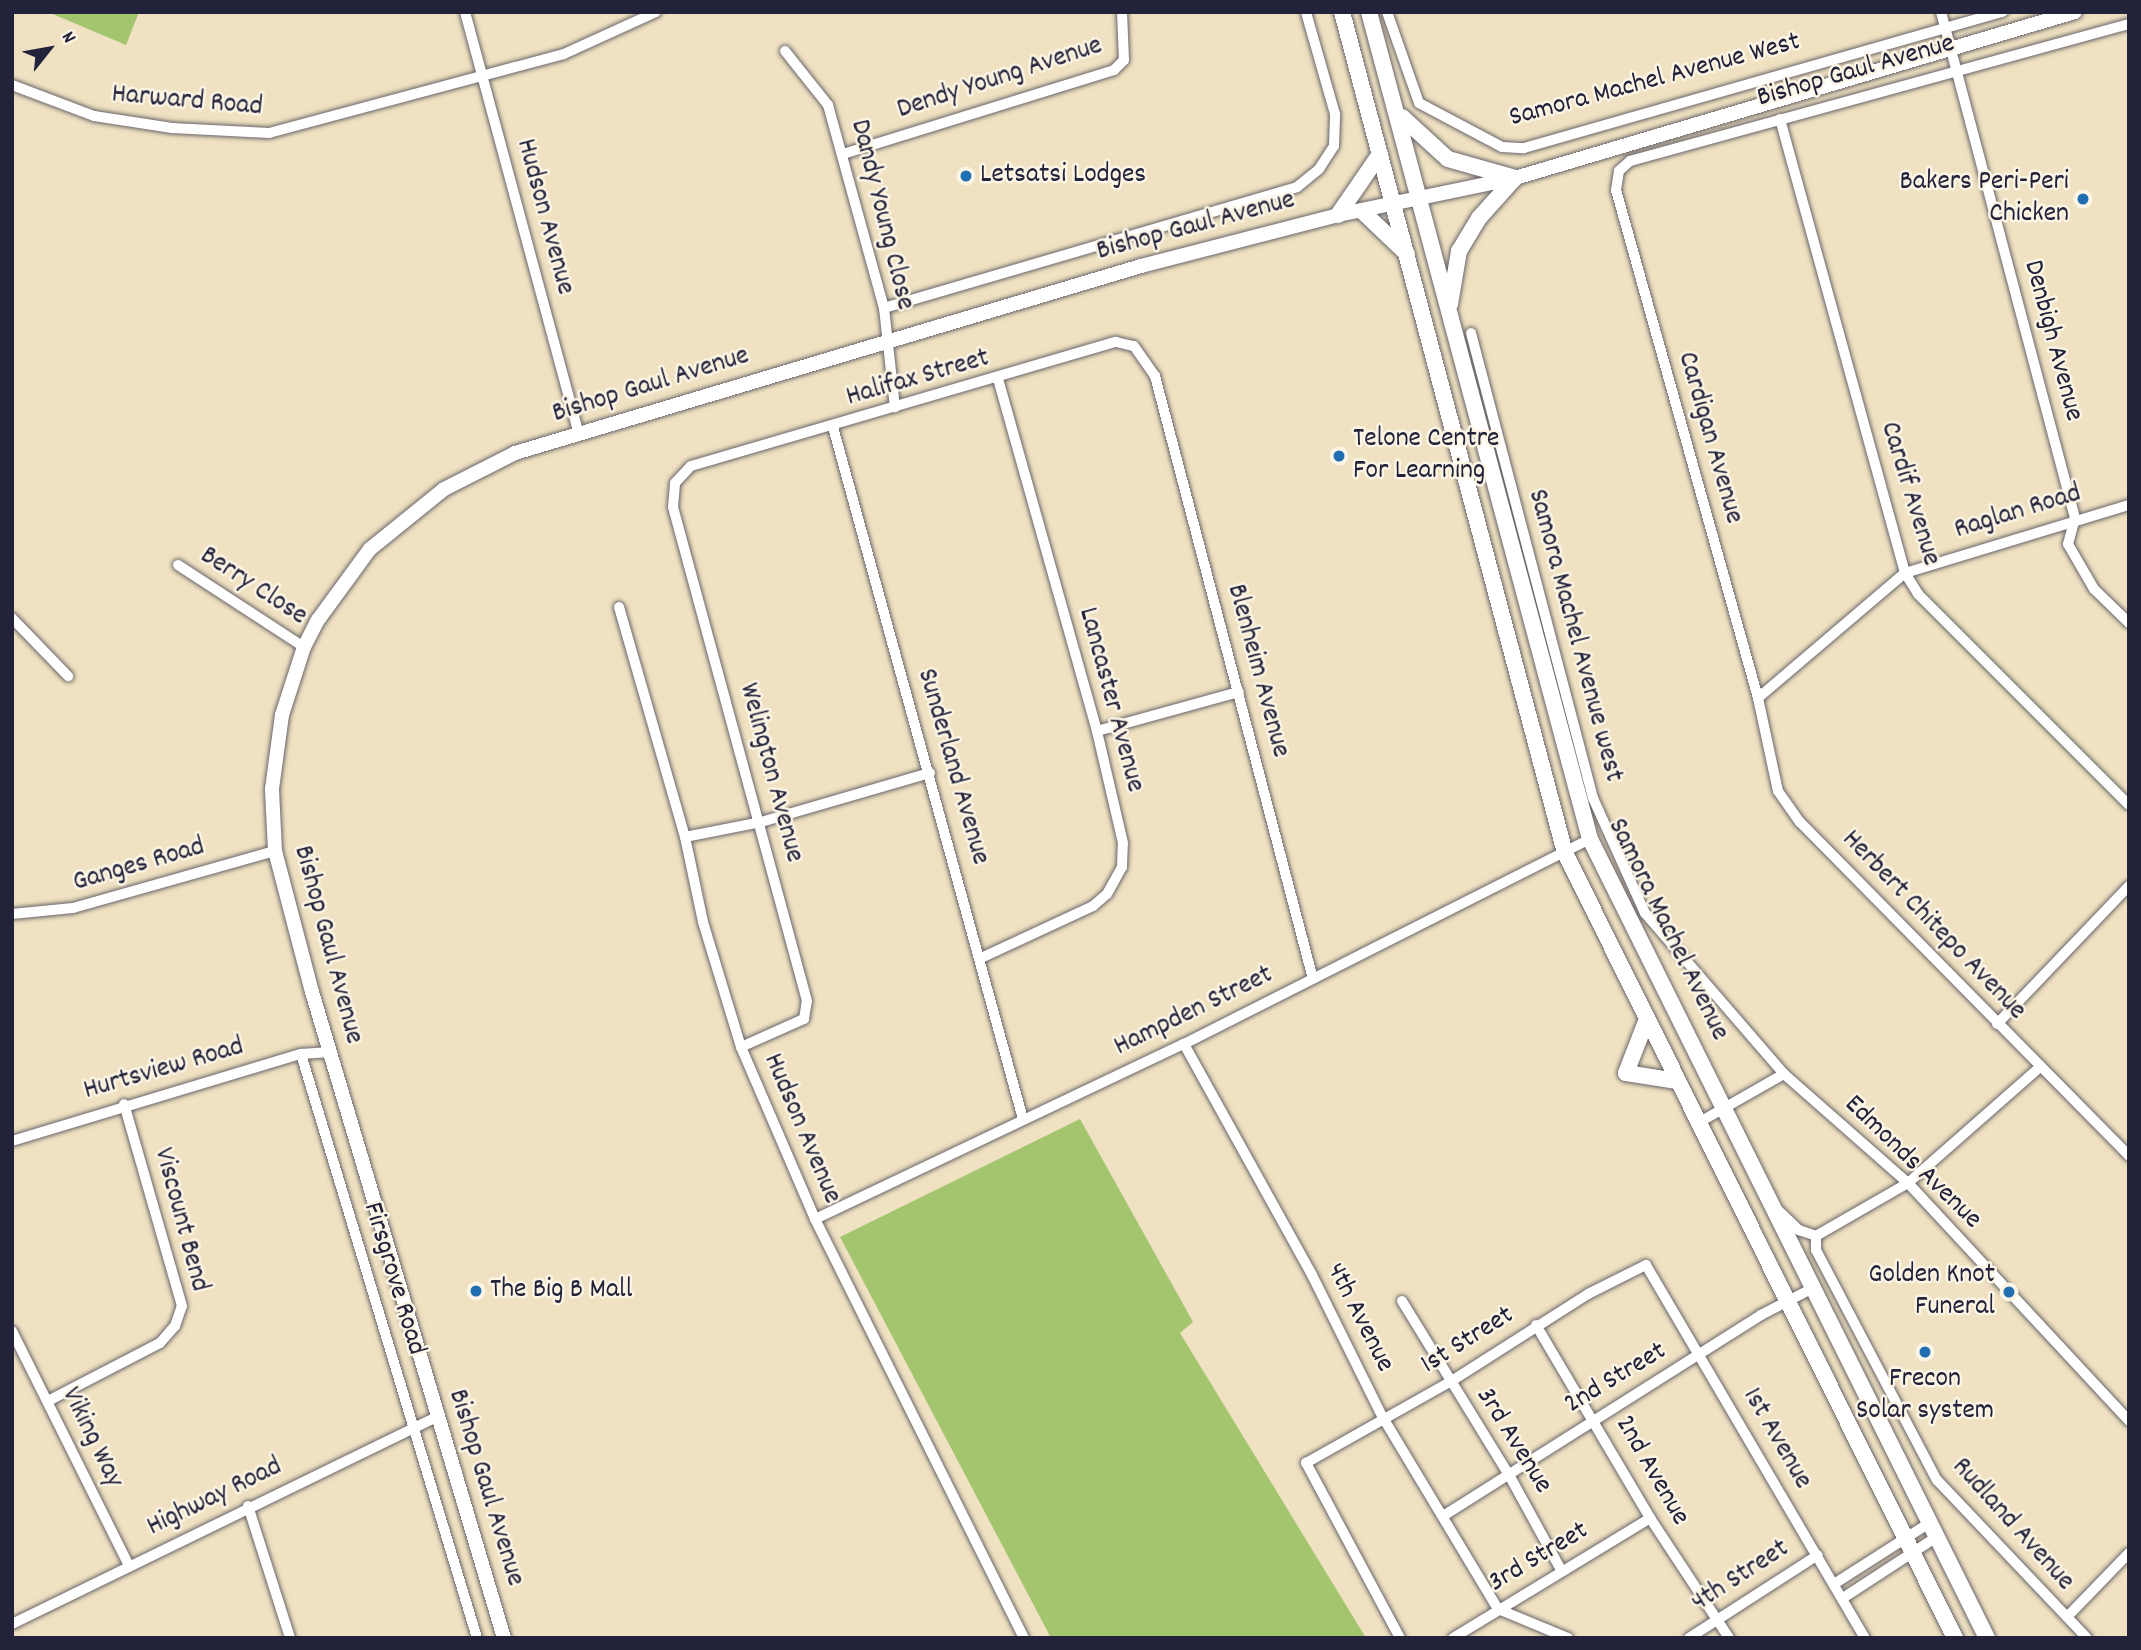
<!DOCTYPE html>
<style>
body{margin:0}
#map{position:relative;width:2141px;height:1650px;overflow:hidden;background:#efe1c1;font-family:Dekko,sans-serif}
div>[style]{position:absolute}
.green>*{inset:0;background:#a2c56e}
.roads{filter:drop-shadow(0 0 2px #6a656a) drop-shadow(0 0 2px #6a656a)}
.minor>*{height:10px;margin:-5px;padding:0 5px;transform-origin:5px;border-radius:5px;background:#fff}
.major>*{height:14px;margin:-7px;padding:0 7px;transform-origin:7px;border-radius:7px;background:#fff}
.highway>*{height:16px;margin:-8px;padding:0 8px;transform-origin:8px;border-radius:8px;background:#fff}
.dots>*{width:19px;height:19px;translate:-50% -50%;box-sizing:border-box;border:4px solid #fcf5e5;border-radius:50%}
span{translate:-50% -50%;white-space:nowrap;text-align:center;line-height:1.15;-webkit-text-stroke:5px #fcf5e5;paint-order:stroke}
.street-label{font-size:28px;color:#22223b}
.poi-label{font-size:28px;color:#22223b}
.left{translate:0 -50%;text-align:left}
.right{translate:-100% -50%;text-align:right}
.frame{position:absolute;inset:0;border:14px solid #22223b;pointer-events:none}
.north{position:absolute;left:14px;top:14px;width:70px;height:70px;-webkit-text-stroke:5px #fcf5e5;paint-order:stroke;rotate:59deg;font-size:19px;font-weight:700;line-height:28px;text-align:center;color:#22223b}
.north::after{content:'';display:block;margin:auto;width:24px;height:32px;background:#22223b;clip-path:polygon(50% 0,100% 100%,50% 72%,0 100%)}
</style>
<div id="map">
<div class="green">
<i style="clip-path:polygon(48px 12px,139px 12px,126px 45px)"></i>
<i style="clip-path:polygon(1080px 1119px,1193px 1322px,1180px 1333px,1366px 1638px,1051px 1638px,840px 1237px)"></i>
</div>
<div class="roads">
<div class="minor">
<i style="left:465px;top:12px;width:437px;rotate:74.9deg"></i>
<i style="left:1387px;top:12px;width:96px;rotate:70.6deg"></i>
<i style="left:1419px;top:103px;width:94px;rotate:27.9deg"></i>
<i style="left:1502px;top:147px;width:22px;rotate:3deg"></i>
<i style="left:1524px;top:148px;width:498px;rotate:-15.9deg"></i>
<i style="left:1941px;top:12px;width:523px;rotate:75.17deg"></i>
<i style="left:2075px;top:518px;width:27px;rotate:105deg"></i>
<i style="left:2068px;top:544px;width:52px;rotate:60deg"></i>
<i style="left:2094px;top:589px;width:49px;rotate:44.2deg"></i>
<i style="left:2129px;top:24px;width:517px;rotate:164.65deg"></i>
<i style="left:1630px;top:161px;width:15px;rotate:138deg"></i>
<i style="left:1619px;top:171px;width:19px;rotate:99deg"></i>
<i style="left:1616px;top:190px;width:527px;rotate:74.38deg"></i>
<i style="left:1758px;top:698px;width:95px;rotate:77.9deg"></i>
<i style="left:1778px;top:791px;width:38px;rotate:55deg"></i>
<i style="left:1800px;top:822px;width:469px;rotate:45.4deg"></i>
<i style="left:785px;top:51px;width:69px;rotate:51.5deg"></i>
<i style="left:828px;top:105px;width:211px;rotate:74.6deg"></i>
<i style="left:884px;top:308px;width:100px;rotate:83.7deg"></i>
<i style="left:12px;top:85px;width:88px;rotate:20.7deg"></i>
<i style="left:94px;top:116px;width:79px;rotate:8.7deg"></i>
<i style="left:172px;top:128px;width:97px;rotate:3deg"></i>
<i style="left:269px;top:133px;width:305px;rotate:-15deg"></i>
<i style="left:564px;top:54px;width:101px;rotate:-24.5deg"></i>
<i style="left:1780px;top:119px;width:471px;rotate:74.6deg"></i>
<i style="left:1905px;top:573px;width:25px;rotate:58deg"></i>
<i style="left:1918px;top:594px;width:298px;rotate:45deg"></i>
<i style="left:843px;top:154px;width:284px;rotate:-17.2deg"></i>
<i style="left:1114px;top:70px;width:14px;rotate:-45deg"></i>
<i style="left:1124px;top:60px;width:48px;rotate:-92.4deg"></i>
<i style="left:884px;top:308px;width:430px;rotate:-16.3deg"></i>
<i style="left:1297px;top:187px;width:28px;rotate:-39deg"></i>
<i style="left:1319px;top:169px;width:27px;rotate:-57deg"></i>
<i style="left:1334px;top:146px;width:32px;rotate:-88deg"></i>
<i style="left:1335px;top:114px;width:106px;rotate:-105.9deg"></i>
<i style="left:1471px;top:333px;width:481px;rotate:75.3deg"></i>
<i style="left:1593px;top:798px;width:126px;rotate:65.7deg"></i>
<i style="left:1645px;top:913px;width:213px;rotate:49.2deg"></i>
<i style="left:1784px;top:1074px;width:165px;rotate:41.3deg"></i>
<i style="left:1908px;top:1183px;width:325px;rotate:47.1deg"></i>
<i style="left:833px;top:427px;width:718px;rotate:74.65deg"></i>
<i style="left:178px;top:565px;width:150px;rotate:33.1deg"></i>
<i style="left:619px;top:607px;width:239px;rotate:74deg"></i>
<i style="left:685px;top:837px;width:87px;rotate:78deg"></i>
<i style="left:703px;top:922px;width:131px;rotate:73.1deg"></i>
<i style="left:741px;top:1047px;width:187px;rotate:66.7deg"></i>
<i style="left:815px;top:1219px;width:468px;rotate:63.5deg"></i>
<i style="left:12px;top:618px;width:81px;rotate:46deg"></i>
<i style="left:1758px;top:698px;width:193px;rotate:-40.4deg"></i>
<i style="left:1905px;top:573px;width:234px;rotate:-16.9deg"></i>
<i style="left:1097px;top:731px;width:147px;rotate:-15.4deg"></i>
<i style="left:685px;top:837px;width:77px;rotate:-11.2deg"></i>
<i style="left:761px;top:822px;width:176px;rotate:-16.2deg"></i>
<i style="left:12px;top:914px;width:61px;rotate:-5.6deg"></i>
<i style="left:73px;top:908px;width:210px;rotate:-15.8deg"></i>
<i style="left:981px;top:958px;width:123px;rotate:-24.9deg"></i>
<i style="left:1093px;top:906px;width:18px;rotate:-41deg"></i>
<i style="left:1107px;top:894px;width:31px;rotate:-61deg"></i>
<i style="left:1122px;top:867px;width:24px;rotate:-88deg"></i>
<i style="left:1123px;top:843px;width:115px;rotate:-103.1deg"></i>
<i style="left:1097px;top:731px;width:366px;rotate:-105.7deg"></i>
<i style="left:1997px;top:1024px;width:191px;rotate:-46.3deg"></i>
<i style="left:1184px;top:1044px;width:264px;rotate:61deg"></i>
<i style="left:1312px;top:1275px;width:157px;rotate:63.6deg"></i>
<i style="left:1382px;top:1416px;width:225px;rotate:59deg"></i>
<i style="left:1498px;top:1609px;width:76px;rotate:22.5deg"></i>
<i style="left:741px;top:1047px;width:69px;rotate:-24deg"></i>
<i style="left:804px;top:1019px;width:18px;rotate:-81deg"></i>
<i style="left:807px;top:1001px;width:512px;rotate:-105.18deg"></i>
<i style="left:673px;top:507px;width:24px;rotate:-85deg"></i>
<i style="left:675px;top:483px;width:23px;rotate:-47deg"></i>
<i style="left:691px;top:466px;width:443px;rotate:-16.3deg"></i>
<i style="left:1116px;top:342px;width:18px;rotate:13deg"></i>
<i style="left:1134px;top:346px;width:37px;rotate:55deg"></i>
<i style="left:1155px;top:376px;width:623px;rotate:75.32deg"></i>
<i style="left:301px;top:1054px;width:610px;rotate:73.23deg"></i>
<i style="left:2040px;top:1067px;width:176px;rotate:138.7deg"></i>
<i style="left:1908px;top:1183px;width:106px;rotate:150.1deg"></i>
<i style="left:1816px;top:1236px;width:14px;rotate:90deg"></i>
<i style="left:1816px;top:1250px;width:260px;rotate:62.3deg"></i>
<i style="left:1937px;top:1480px;width:218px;rotate:46.5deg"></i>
<i style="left:1698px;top:1123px;width:99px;rotate:-29.7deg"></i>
<i style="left:12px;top:1141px;width:302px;rotate:-16.8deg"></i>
<i style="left:301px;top:1054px;width:29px;rotate:-4deg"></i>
<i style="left:1779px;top:1211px;width:28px;rotate:44deg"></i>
<i style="left:1799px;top:1230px;width:18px;rotate:19deg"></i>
<i style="left:815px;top:1219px;width:408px;rotate:-25.4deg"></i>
<i style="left:1184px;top:1044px;width:455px;rotate:-26.8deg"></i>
<i style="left:1402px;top:1301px;width:202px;rotate:58.4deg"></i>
<i style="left:1508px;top:1473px;width:111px;rotate:61.3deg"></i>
<i style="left:1536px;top:1325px;width:224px;rotate:59.4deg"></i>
<i style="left:1650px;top:1518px;width:144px;rotate:56.6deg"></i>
<i style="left:12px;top:1331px;width:263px;rotate:63.5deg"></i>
<i style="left:48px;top:1401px;width:126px;rotate:-27.4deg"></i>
<i style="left:160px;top:1343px;width:23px;rotate:-49deg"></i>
<i style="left:175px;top:1326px;width:21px;rotate:-71deg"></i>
<i style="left:182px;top:1306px;width:210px;rotate:-106deg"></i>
<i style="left:248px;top:1506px;width:139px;rotate:72.3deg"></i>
<i style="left:1443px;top:1516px;width:376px;rotate:-32.3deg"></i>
<i style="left:1761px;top:1315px;width:61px;rotate:-27.4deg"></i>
<i style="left:1834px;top:1584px;width:115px;rotate:-32.6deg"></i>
<i style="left:1843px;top:1598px;width:113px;rotate:-33.1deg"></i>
<i style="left:2067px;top:1617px;width:89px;rotate:-45.9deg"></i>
<i style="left:12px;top:1624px;width:474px;rotate:-26deg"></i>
<i style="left:1400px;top:1638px;width:199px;rotate:-118.2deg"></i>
<i style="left:1306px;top:1463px;width:165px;rotate:-29.4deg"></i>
<i style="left:1450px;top:1382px;width:164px;rotate:-32.5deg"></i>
<i style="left:1588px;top:1294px;width:65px;rotate:-26.6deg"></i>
<i style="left:1646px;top:1265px;width:433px;rotate:59.6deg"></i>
<i style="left:1453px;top:1638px;width:231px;rotate:-31.3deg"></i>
<i style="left:1689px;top:1638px;width:153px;rotate:-32.8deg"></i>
</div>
<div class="major">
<i style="left:504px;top:1638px;width:674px;rotate:-106.55deg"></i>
<i style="left:312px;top:992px;width:146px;rotate:-104.7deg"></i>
<i style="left:275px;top:851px;width:62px;rotate:-92.8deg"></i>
<i style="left:272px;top:789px;width:75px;rotate:-82.3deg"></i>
<i style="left:282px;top:715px;width:71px;rotate:-72.1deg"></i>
<i style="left:304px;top:647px;width:30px;rotate:-63deg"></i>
<i style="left:318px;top:620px;width:88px;rotate:-53.8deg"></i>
<i style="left:370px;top:549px;width:95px;rotate:-39deg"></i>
<i style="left:444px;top:489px;width:80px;rotate:-26.9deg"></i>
<i style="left:515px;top:453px;width:653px;rotate:-16.63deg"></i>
<i style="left:1141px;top:266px;width:203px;rotate:-14.5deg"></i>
<i style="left:1338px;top:215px;width:181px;rotate:-11.8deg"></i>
<i style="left:1515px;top:178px;width:584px;rotate:-16.51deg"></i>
</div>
<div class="highway">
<i style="left:1342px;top:12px;width:870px;rotate:75.15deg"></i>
<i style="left:1565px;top:853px;width:877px;rotate:63.58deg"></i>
<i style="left:1369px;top:12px;width:856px;rotate:75.04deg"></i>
<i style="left:1590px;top:839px;width:892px;rotate:63.58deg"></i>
<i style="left:1402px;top:117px;width:62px;rotate:42.4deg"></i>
<i style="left:1448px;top:159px;width:70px;rotate:15.8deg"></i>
<i style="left:1515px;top:178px;width:54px;rotate:132deg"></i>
<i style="left:1479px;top:218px;width:39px;rotate:121deg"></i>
<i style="left:1459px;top:251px;width:54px;rotate:99.6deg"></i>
<i style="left:1362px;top:211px;width:62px;rotate:43.7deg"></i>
<i style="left:1338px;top:215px;width:74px;rotate:-55.5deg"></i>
<i style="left:1647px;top:1019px;width:58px;rotate:111.3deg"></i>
<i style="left:1626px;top:1073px;width:52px;rotate:8.9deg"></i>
</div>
</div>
<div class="dots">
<i style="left:966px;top:176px;background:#1f6fb2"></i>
<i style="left:2083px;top:199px;background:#1f6fb2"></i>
<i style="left:1339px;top:456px;background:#1f6fb2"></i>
<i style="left:476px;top:1291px;background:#1f6fb2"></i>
<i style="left:2009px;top:1292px;background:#1f6fb2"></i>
<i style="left:1925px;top:1352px;background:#1f6fb2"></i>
</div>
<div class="street-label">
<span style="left:1856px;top:72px;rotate:-16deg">Bishop Gaul Avenue</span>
<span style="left:1000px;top:79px;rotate:-18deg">Dendy Young Avenue</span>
<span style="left:1655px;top:81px;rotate:-15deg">Samora Machel Avenue West</span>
<span style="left:187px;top:102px;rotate:5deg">Harward Road</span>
<span style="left:881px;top:215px;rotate:76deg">Dandy Young Close</span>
<span style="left:544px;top:217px;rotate:75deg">Hudson Avenue</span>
<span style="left:1196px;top:227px;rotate:-15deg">Bishop Gaul Avenue</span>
<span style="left:2052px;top:341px;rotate:75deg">Denbigh Avenue</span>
<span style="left:918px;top:379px;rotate:-16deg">Halifax Street</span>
<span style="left:651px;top:386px;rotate:-17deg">Bishop Gaul Avenue</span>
<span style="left:1709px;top:438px;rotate:74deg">Cardigan Avenue</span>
<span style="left:1909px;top:494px;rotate:73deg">Cardif Avenue</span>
<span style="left:2018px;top:513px;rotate:-17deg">Raglan Road</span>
<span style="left:253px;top:587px;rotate:33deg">Berry Close</span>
<span style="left:1574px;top:636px;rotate:75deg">Samora Machel Avenue west</span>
<span style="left:1257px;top:671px;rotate:75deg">Blenheim Avenue</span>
<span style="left:1110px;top:700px;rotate:75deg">Lancaster Avenue</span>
<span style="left:952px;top:767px;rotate:74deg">Sunderland Avenue</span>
<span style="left:770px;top:773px;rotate:75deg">Welington Avenue</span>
<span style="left:139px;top:866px;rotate:-16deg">Ganges Road</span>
<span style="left:1933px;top:926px;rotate:46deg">Herbert Chitepo Avenue</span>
<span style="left:1667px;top:930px;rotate:64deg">Samora Machel Avenue</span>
<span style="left:327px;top:945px;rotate:75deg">Bishop Gaul Avenue</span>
<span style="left:1194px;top:1012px;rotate:-26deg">Hampden Street</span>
<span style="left:164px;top:1070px;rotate:-16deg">Hurtsview Road</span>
<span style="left:801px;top:1129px;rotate:67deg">Hudson Avenue</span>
<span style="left:1912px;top:1163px;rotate:44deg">Edmonds Avenue</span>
<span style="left:180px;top:1220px;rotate:75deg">Viscount Bend</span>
<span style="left:393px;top:1279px;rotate:73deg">Firsgrove Road</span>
<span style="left:1359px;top:1318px;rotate:63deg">4th Avenue</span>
<span style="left:1468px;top:1341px;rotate:-32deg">1st Street</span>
<span style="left:1616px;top:1379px;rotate:-31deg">2nd Street</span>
<span style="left:91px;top:1438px;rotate:64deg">Viking Way</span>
<span style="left:1776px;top:1439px;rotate:60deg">1st Avenue</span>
<span style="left:1513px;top:1441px;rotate:58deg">3rd Avenue</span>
<span style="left:1651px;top:1471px;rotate:60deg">2nd Avenue</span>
<span style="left:485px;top:1488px;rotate:73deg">Bishop Gaul Avenue</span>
<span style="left:215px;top:1498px;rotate:-26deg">Highway Road</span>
<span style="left:2012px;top:1525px;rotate:48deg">Rudland Avenue</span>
<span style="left:1539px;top:1558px;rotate:-31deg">3rd Street</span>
<span style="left:1741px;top:1577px;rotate:-33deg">4th Street</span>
</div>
<div class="poi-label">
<span class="left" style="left:980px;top:176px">Letsatsi Lodges</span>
<span class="right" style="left:2069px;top:199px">Bakers Peri-Peri<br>Chicken</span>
<span class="left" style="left:1353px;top:456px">Telone Centre<br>For Learning</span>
<span class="right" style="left:1995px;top:1292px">Golden Knot<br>Funeral</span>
<span class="left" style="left:490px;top:1291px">The Big B Mall</span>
<span style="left:1925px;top:1396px">Frecon<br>Solar system</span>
</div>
<div class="frame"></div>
<div class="north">N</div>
</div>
